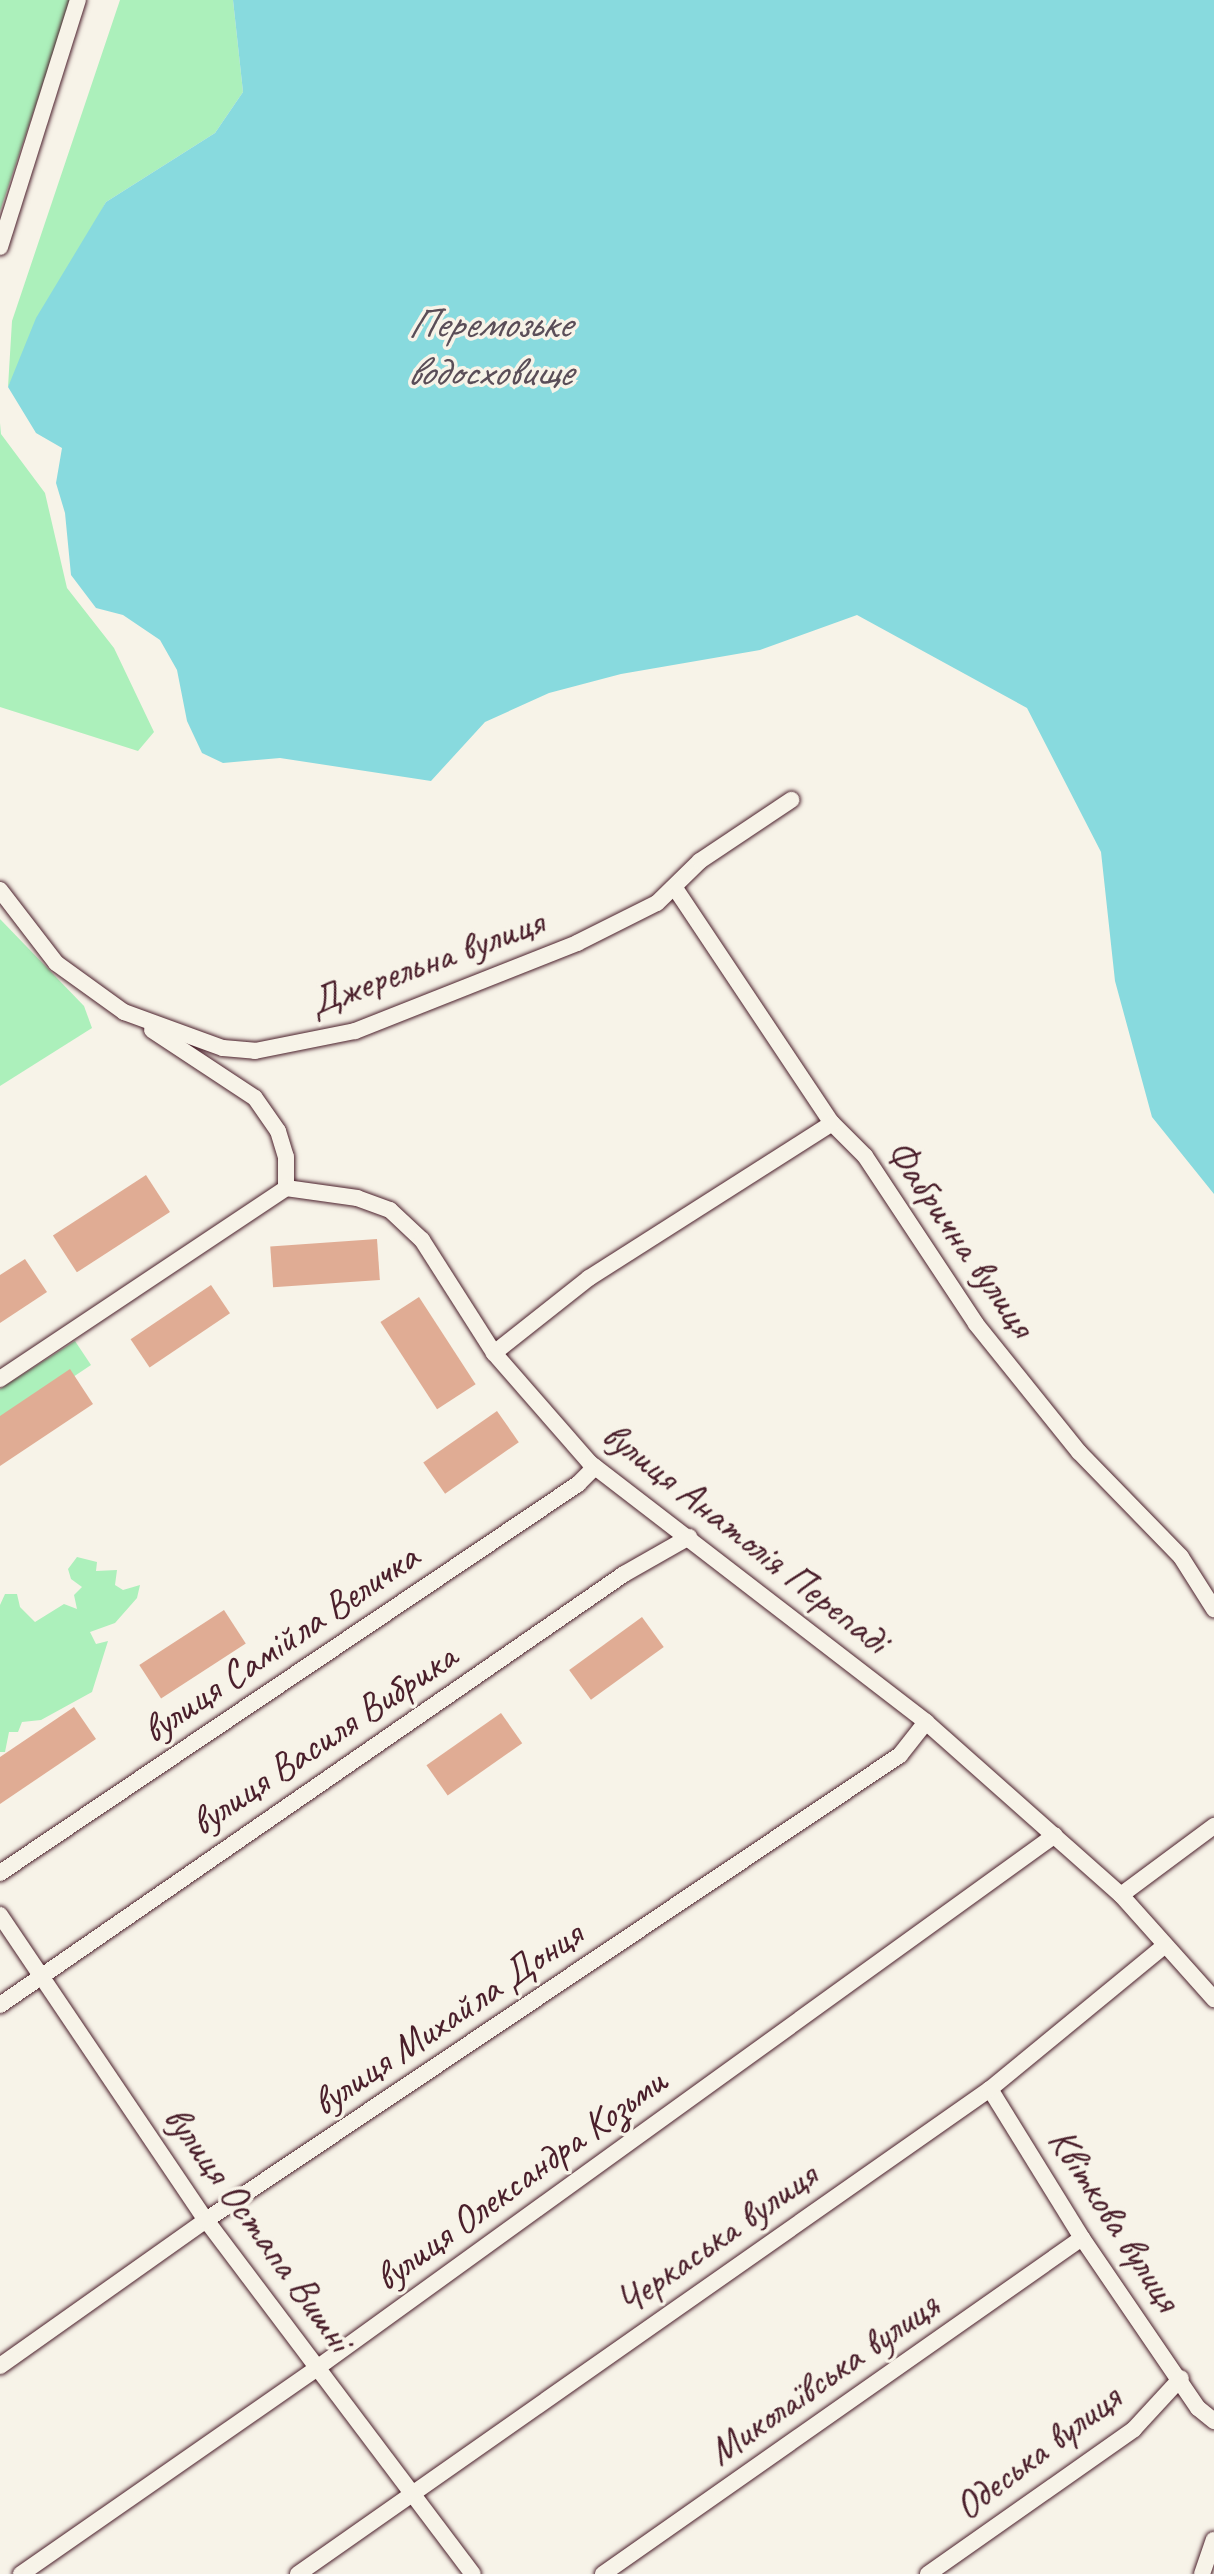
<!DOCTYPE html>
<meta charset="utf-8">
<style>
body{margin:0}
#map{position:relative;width:1214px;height:2574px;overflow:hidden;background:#f7f3e8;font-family:Caveat,sans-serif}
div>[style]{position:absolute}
.green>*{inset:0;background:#acf0bb}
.water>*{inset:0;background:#88dade}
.building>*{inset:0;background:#e0ac94;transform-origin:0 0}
.roads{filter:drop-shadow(0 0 2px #4a1f2b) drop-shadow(0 0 2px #4a1f2b)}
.minor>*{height:16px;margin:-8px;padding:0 8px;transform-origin:8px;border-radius:8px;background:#f7f3e8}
span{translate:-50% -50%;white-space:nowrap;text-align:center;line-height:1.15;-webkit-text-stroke:7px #f7f3e8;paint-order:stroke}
.street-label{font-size:40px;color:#4a1f2b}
.water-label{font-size:42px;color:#5a4e58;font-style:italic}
</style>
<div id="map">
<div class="green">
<i style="clip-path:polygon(0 0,71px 0,0 211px)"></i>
<i style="clip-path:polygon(120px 0,233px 0,243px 92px,215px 133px,106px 202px,8px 387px,12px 321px)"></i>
<i style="clip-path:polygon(0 423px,1px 434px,45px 493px,67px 588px,114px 648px,154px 732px,138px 751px,0 707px)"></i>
<i style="clip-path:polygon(0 919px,84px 1006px,92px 1028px,0 1086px)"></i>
<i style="clip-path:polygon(75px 1341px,91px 1365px,0 1426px,0 1389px)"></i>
<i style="clip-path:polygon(77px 1557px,97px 1562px,96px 1571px,117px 1570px,115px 1585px,123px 1590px,140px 1585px,137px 1598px,115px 1623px,90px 1632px,96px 1644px,108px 1641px,92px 1692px,41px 1720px,22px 1722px,18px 1732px,9px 1732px,5px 1752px,0 1752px,0 1605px,5px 1594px,17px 1594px,20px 1607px,35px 1622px,64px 1604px,77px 1609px,74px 1595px,82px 1587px,71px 1579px,68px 1569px)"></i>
</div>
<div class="water">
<i style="clip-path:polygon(233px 0,1214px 0,1214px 1194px,1152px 1117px,1115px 981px,1101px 852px,1027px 708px,857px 615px,760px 650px,621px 674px,549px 693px,485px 722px,431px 781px,280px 758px,223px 763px,202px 753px,187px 721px,177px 670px,160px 640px,123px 615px,96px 608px,71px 575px,65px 513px,56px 483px,62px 448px,36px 433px,8px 387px,36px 318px,106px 202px,215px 133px,243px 92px)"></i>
</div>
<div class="building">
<i style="left:146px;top:1175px;width:44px;height:111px;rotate:57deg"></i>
<i style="left:377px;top:1239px;width:41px;height:107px;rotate:86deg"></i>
<i style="clip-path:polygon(25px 1259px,47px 1292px,0 1323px,0 1275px)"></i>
<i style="left:211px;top:1285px;width:34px;height:97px;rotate:56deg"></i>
<i style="left:419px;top:1297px;width:104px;height:46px;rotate:57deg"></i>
<i style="clip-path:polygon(70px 1369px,93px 1404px,0 1466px,0 1416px)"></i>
<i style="left:497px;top:1411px;width:38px;height:90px;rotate:55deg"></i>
<i style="left:224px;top:1610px;width:40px;height:101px;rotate:57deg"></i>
<i style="left:642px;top:1617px;width:37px;height:90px;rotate:54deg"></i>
<i style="clip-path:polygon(74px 1707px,96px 1739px,0 1804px,0 1757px)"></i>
<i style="left:501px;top:1713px;width:37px;height:91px;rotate:55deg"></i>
</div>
<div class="roads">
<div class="minor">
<i style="left:0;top:247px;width:259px;rotate:-72.5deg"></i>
<i style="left:675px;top:888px;width:283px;rotate:56.3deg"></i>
<i style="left:832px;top:1123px;width:47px;rotate:45deg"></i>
<i style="left:865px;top:1156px;width:201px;rotate:56.5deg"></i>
<i style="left:976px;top:1324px;width:164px;rotate:51.2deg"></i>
<i style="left:1079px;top:1452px;width:146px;rotate:45.8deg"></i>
<i style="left:1181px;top:1557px;width:62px;rotate:57.6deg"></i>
<i style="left:0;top:890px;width:92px;rotate:52.5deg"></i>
<i style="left:56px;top:963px;width:84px;rotate:35.8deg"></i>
<i style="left:124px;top:1012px;width:105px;rotate:20deg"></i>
<i style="left:223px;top:1048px;width:32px;rotate:5deg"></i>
<i style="left:255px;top:1051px;width:102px;rotate:-11.3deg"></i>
<i style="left:355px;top:1031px;width:239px;rotate:-21.6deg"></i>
<i style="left:577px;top:943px;width:89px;rotate:-26.6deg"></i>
<i style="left:657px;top:903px;width:60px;rotate:-44.3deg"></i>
<i style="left:700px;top:861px;width:110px;rotate:-33.8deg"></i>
<i style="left:152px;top:1030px;width:123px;rotate:33.4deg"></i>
<i style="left:255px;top:1098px;width:40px;rotate:55.1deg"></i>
<i style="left:278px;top:1131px;width:27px;rotate:73deg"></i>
<i style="left:286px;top:1157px;width:31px;rotate:90deg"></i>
<i style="left:494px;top:1353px;width:121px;rotate:-38.3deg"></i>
<i style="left:589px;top:1278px;width:288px;rotate:-32.5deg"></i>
<i style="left:0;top:1379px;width:344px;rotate:-33.7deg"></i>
<i style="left:286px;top:1188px;width:72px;rotate:8deg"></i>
<i style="left:357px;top:1198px;width:35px;rotate:20deg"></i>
<i style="left:390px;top:1210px;width:44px;rotate:43.2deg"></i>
<i style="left:422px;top:1240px;width:134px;rotate:57.5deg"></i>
<i style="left:494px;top:1353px;width:146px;rotate:48.9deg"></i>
<i style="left:590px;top:1463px;width:424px;rotate:37.6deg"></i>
<i style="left:926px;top:1722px;width:261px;rotate:41.6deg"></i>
<i style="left:1121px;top:1895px;width:140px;rotate:48.2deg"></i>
<i style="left:0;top:1873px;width:697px;rotate:-33.94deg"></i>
<i style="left:578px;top:1484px;width:24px;rotate:-45deg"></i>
<i style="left:1121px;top:1895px;width:116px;rotate:-36.6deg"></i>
<i style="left:0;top:1915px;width:368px;rotate:56deg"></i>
<i style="left:206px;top:2220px;width:443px;rotate:53deg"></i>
<i style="left:0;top:2005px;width:758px;rotate:-34.63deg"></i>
<i style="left:624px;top:1574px;width:75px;rotate:-29.6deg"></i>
<i style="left:990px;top:2089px;width:175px;rotate:58.3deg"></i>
<i style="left:1082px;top:2238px;width:206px;rotate:55.7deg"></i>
<i style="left:1198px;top:2408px;width:21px;rotate:39deg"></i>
<i style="left:0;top:2366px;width:252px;rotate:-35.3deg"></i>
<i style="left:206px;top:2220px;width:835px;rotate:-33.82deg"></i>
<i style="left:900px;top:1755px;width:42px;rotate:-51.8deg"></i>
<i style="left:21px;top:2574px;width:361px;rotate:-34.8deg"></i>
<i style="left:317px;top:2368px;width:910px;rotate:-35.84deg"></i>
<i style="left:298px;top:2574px;width:845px;rotate:-35.03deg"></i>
<i style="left:990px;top:2089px;width:225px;rotate:-39.4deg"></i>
<i style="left:603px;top:2574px;width:585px;rotate:-35.05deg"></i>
<i style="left:928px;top:2574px;width:252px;rotate:-35.1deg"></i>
<i style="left:1134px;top:2429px;width:69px;rotate:-47.3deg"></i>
<i style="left:1202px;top:2574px;width:36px;rotate:-71deg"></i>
</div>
</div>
<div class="street-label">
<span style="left:426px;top:962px;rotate:-20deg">Джерельна вулиця</span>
<span style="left:961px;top:1238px;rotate:55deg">Фабрична вулиця</span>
<span style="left:746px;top:1537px;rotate:38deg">вулиця Анатолія Перепаді</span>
<span style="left:280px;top:1643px;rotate:-34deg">вулиця Самійла Величка</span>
<span style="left:323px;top:1739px;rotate:-34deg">вулиця Василя Вибрика</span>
<span style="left:447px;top:2018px;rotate:-34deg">вулиця Михайла Донця</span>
<span style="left:520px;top:2179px;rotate:-36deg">вулиця Олександра Козьми</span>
<span style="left:1115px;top:2219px;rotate:57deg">Квіткова вулиця</span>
<span style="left:259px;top:2228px;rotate:54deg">вулиця Остапа Вишні</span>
<span style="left:716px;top:2238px;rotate:-35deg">Черкаська вулиця</span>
<span style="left:823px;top:2378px;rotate:-35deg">Миколаївська вулиця</span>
<span style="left:1037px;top:2452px;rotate:-37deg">Одеська вулиця</span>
</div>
<div class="water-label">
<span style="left:489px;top:348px">Перемозьке<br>водосховище</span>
</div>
</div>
